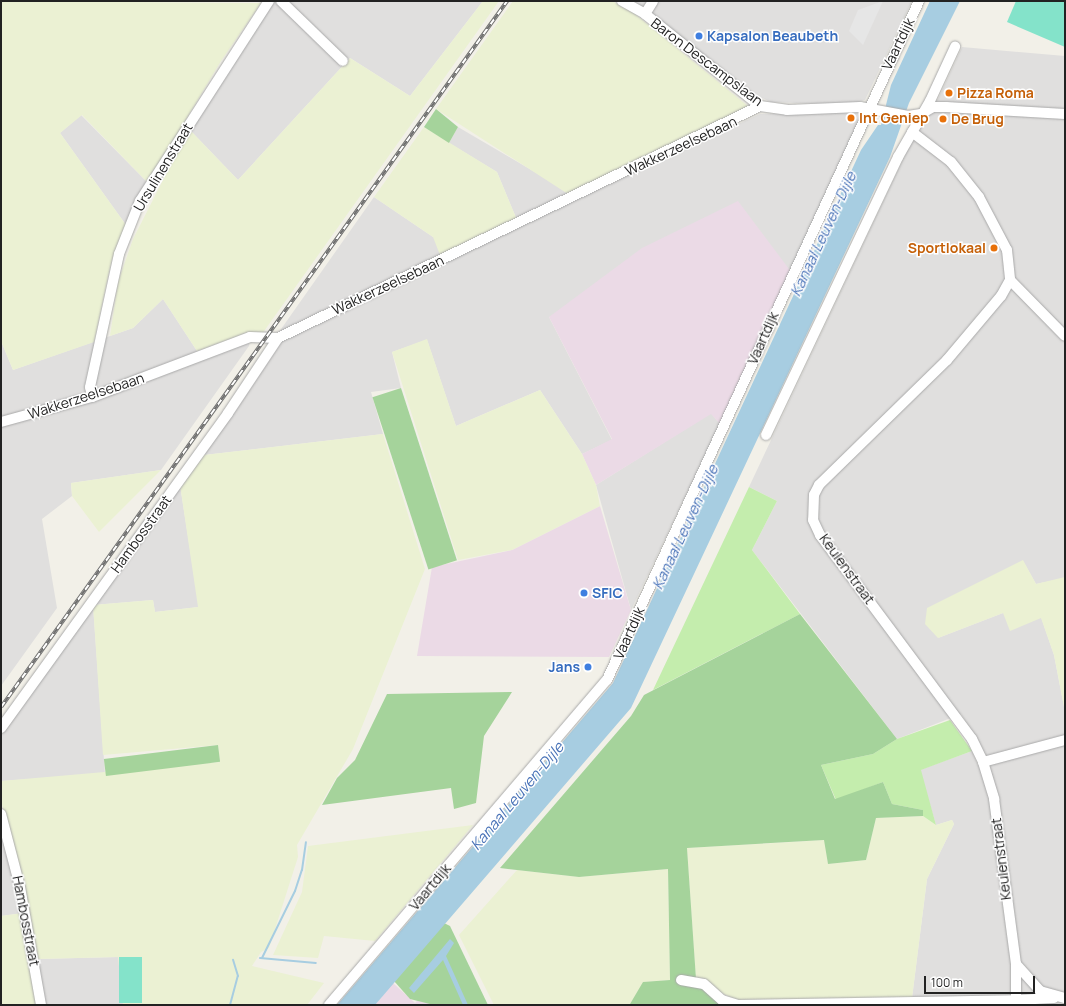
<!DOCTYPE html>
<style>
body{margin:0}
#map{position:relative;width:1066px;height:1006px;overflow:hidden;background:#f2f0e8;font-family:Manrope,sans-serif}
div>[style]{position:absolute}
.residential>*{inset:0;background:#e0dfde}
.industrial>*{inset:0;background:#ebdae6}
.farmland>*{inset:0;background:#ebf1d3}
.grass>*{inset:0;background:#c4edad}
.forest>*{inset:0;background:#a5d39b;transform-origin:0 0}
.pitch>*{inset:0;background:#84e3ca;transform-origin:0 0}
.parking>*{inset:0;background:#e6e6e6}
.water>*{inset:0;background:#a7cde1}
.stream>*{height:2px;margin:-1px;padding:0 1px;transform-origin:1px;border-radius:1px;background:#a7cde1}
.roads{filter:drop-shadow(0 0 1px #a9a9a9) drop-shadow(0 0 1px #a9a9a9)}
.minor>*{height:10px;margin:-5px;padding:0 5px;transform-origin:5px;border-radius:5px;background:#fff}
.rail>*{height:3.5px;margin-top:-1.75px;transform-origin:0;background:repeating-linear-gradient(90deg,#fff 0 6px,#707070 0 12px);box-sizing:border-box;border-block:1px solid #707070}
.dots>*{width:11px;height:11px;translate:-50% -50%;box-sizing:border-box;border:2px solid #fff;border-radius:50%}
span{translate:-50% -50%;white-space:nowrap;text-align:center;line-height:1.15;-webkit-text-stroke:3px #fff;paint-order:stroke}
.shop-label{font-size:14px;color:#366cbe;font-weight:700}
.left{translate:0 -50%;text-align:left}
.right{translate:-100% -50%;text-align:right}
.street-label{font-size:14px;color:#222}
.food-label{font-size:14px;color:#c56008;font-weight:700}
.water-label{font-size:15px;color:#4872b7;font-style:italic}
.frame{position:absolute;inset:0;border:2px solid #222;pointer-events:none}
.scale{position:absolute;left:924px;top:976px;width:111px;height:18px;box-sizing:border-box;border:2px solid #222;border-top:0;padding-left:5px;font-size:12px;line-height:14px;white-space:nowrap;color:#222;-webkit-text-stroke:3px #fff;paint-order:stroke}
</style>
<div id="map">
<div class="residential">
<i style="clip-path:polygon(273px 1px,483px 1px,410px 96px,350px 58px,238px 180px,189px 129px)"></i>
<i style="clip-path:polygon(634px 1px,912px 1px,865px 100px,850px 105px,771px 102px,755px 95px)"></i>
<i style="clip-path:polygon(962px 47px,1065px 56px,1065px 578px,1036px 584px,1023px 561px,938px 638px,1003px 613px,1041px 617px,1054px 655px,1065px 712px,1065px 737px,987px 757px,961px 714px,897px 739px,752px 550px,777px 501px,749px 487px,923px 117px,938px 99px)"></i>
<i style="clip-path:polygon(857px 111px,862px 122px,792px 273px,549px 317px,612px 440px,582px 454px,540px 390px,456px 426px,427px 340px,392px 352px,401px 388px,371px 392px,383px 434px,204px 455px,279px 332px,374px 197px,433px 237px,517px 220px,497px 172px,449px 143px,458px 127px,579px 198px,760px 114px)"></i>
<i style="clip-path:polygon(81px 115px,148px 183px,126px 225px,60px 133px)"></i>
<i style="clip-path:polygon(163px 299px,197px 351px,251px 332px,249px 346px,161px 470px,71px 483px,72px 496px,42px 519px,57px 608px,1px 686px,1px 341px,13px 370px,133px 328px)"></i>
<i style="clip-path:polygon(711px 413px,720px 424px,631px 610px,596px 485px)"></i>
<i style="clip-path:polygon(180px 485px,199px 607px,155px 612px,153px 600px,93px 605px,105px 774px,1px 781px,1px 736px,5px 729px,93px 605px)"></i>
<i style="clip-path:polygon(1065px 742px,1065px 1005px,873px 1005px,912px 998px,927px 879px,954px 824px,952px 820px,936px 825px,920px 770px,972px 751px,978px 765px)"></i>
<i style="clip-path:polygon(1px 832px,23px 913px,1px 916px)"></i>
<i style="clip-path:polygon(119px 957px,123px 1005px,44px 1005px,37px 959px)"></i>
</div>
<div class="industrial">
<i style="clip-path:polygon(738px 201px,792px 273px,720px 424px,711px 414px,596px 485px,582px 454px,612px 439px,549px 317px,642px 248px)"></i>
<i style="clip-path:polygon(600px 506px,631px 610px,609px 657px,417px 656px,432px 567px,512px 550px)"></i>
<i style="clip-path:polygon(445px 972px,460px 1005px,375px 1005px,393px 983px,415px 1003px)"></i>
</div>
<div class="farmland">
<i style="clip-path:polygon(1px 1px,261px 3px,221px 61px,148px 183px,82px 115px,60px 133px,126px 225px,111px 263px,94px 342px,13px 370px,1px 341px)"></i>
<i style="clip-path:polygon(483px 1px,499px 1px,262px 334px,250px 332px,197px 351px,163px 299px,133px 328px,110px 336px,118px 282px,133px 239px,189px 129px,238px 180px,350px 58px,410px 96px)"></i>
<i style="clip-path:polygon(513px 1px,612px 1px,630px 10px,749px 107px,568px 194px,436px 109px)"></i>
<i style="clip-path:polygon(424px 127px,497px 172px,517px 220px,440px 255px,433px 237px,374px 197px)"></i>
<i style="clip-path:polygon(427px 339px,456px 426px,540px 390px,582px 454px,596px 485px,600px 506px,512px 550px,458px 560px,392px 352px)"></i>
<i style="clip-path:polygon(383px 434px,425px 569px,353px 749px,297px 845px,298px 857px,269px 948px,261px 952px,252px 966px,324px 983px,307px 1005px,123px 1005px,118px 957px,37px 959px,1px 800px,1px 781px,220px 762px,218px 745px,103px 755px,93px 605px,153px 600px,155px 612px,198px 607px,180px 485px,204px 455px)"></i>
<i style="clip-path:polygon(161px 470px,99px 532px,72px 496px,71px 483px)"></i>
<i style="clip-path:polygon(1023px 560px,1036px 584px,1065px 577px,1065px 712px,1054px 655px,1041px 618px,1010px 631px,1003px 613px,938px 638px,925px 624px,927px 608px)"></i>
<i style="clip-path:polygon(923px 816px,936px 825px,952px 820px,954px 824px,927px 879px,912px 998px,740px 1002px,696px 980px,687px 848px,825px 840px,828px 864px,866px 860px,876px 818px)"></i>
<i style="clip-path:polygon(473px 825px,375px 941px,324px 936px,318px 958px,273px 955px,302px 892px,308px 846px)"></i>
<i style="clip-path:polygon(668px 869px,670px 980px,644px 982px,630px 1004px,494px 1005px,459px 935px,517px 870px,579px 877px)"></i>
<i style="clip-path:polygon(23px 913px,38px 1005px,1px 1005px,1px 916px)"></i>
</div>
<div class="grass">
<i style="clip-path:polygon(749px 487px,777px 501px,752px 550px,800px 614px,653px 690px)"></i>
<i style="clip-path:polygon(950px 720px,972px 751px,921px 770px,936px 825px,923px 816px,923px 810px,892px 804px,883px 782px,836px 800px,821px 765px,873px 754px,897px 739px)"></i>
</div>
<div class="forest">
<i style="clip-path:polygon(436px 109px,458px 127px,449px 143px,424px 127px)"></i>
<i style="left:401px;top:388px;width:181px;height:30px;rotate:72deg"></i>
<i style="clip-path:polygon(800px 614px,897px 739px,873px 754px,821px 765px,835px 799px,883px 782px,892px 804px,923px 810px,923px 816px,876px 818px,866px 860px,828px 864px,824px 840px,687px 848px,696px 979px,727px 1005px,596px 1005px,630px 1004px,643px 982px,670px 980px,668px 869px,579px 877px,500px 868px,631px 716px,644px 695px)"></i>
<i style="clip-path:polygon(512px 692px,484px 736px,476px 803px,454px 809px,451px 788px,322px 805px,337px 778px,355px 760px,387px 694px)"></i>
<i style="left:218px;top:745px;width:17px;height:115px;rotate:83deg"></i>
<i style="clip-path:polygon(444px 923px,450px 926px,488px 1005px,434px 1005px,410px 999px,394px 981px)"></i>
</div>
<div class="pitch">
<i style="clip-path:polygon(1016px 1px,1065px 1px,1065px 47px,1007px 22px)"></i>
<i style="left:119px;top:957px;width:23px;height:46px"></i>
</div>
<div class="parking">
<i style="clip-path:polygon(883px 1px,863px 45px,849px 31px,858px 10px)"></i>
</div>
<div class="water">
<i style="clip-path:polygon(930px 1px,960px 1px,909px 103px,890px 157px,631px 708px,375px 1005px,337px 1005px,613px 683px,861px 150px,878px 125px,881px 125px,891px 85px)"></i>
<i style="clip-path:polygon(450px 939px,454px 943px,446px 956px,468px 1005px,463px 1005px,443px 960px,414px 993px,409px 988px)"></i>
</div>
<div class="stream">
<i style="left:260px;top:958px;width:56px;rotate:5.1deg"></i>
<i style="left:262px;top:958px;width:75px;rotate:-63.8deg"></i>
<i style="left:295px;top:891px;width:22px;rotate:-72deg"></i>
<i style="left:302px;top:870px;width:28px;rotate:-82deg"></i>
<i style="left:230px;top:1005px;width:30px;rotate:-75deg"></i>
<i style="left:238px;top:976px;width:17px;rotate:-107deg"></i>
</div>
<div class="roads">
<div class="minor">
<i style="left:281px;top:1px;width:86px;rotate:44.1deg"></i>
<i style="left:622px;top:1px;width:26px;rotate:29deg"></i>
<i style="left:645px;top:14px;width:147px;rotate:38.7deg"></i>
<i style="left:760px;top:106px;width:27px;rotate:8deg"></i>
<i style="left:787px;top:110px;width:73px;rotate:-2.4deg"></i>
<i style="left:860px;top:107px;width:49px;rotate:10.6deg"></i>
<i style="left:908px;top:116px;width:13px;rotate:-9deg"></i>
<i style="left:921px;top:114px;width:14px;rotate:-30deg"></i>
<i style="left:933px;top:107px;width:13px"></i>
<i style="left:946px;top:107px;width:119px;rotate:3.4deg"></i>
<i style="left:645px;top:14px;width:15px;rotate:-58deg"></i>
<i style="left:912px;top:132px;width:49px;rotate:37.6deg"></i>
<i style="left:951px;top:162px;width:45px;rotate:51.3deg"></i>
<i style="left:979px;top:197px;width:60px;rotate:62.2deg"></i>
<i style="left:1007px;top:250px;width:30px;rotate:84deg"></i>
<i style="left:1010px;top:280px;width:18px;rotate:119deg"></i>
<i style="left:1001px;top:296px;width:84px;rotate:130.2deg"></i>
<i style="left:947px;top:360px;width:179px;rotate:135.7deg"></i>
<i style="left:819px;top:485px;width:11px;rotate:117deg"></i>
<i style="left:814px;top:495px;width:25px;rotate:92deg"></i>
<i style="left:813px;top:520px;width:17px;rotate:65deg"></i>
<i style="left:820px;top:535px;width:254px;rotate:53.3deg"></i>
<i style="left:972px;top:739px;width:25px;rotate:64deg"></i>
<i style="left:983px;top:762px;width:39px;rotate:73deg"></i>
<i style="left:994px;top:799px;width:166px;rotate:82.4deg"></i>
<i style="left:1016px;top:964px;width:36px;rotate:48deg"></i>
<i style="left:1040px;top:991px;width:26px;rotate:16deg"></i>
<i style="left:1010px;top:280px;width:78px;rotate:45.5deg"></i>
<i style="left:92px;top:397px;width:10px;rotate:-101deg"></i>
<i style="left:90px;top:387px;width:136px;rotate:-77.7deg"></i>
<i style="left:119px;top:254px;width:57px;rotate:-68.4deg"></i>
<i style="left:140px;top:201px;width:238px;rotate:-57.2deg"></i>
<i style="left:1px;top:422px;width:94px;rotate:-15.4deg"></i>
<i style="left:92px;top:397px;width:169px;rotate:-20.8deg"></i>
<i style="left:250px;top:337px;width:28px;rotate:2deg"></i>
<i style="left:278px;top:338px;width:535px;rotate:-25.7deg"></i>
<i style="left:766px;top:435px;width:308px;rotate:-64.6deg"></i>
<i style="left:898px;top:157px;width:64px;rotate:-60.3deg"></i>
<i style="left:930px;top:101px;width:60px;rotate:-65.2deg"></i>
<i style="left:1px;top:728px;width:388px;rotate:-54.2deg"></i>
<i style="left:228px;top:413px;width:90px;rotate:-56.3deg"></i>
<i style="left:983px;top:762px;width:85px;rotate:-15deg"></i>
<i style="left:1px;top:814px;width:75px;rotate:75.4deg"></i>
<i style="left:20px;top:887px;width:120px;rotate:79.9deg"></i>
<i style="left:1016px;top:964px;width:36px;rotate:90deg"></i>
<i style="left:1016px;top:1000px;width:38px;rotate:-3deg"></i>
<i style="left:681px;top:980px;width:23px;rotate:10deg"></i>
<i style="left:704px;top:984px;width:24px;rotate:42deg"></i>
<i style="left:722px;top:1000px;width:17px;rotate:17deg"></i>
<i style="left:738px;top:1005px;width:278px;rotate:-1deg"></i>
<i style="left:329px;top:1005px;width:428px;rotate:-49.5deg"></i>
<i style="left:607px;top:680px;width:747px;rotate:-65.32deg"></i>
</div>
</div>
<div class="rail">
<i style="left:1px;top:707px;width:869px;rotate:-54.37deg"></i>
</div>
<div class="dots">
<i style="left:699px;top:36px;background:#3f7fe0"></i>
<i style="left:949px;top:93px;background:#e8710a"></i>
<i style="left:851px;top:118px;background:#e8710a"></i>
<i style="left:943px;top:119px;background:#e8710a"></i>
<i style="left:994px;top:248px;background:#e8710a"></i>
<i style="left:584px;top:593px;background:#3f7fe0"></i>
<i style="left:588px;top:667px;background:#3f7fe0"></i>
</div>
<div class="shop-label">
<span class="left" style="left:707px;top:36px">Kapsalon Beaubeth</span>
<span class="left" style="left:592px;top:593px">SFIC</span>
<span class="right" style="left:580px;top:667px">Jans</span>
</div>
<div class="street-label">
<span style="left:898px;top:44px;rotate:-64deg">Vaartdijk</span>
<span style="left:707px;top:62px;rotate:37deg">Baron Descampslaan</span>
<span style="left:681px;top:146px;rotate:-25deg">Wakkerzeelsebaan</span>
<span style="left:163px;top:167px;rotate:-59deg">Ursulinenstraat</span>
<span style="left:388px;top:285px;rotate:-25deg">Wakkerzeelsebaan</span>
<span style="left:763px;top:338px;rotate:-66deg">Vaartdijk</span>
<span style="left:86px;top:396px;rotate:-18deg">Wakkerzeelsebaan</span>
<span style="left:141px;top:534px;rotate:-54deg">Hambosstraat</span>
<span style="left:847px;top:569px;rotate:54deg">Keulenstraat</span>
<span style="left:629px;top:633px;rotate:-66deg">Vaartdijk</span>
<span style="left:1001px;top:859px;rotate:-97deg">Keulenstraat</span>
<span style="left:430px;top:887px;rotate:-50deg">Vaartdijk</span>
<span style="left:26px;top:921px;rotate:79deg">Hambosstraat</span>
</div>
<div class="food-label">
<span class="left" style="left:957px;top:93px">Pizza Roma</span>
<span class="left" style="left:859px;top:118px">Int Geniep</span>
<span class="left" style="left:951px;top:119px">De Brug</span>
<span class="right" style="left:986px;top:248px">Sportlokaal</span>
</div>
<div class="water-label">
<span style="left:823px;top:234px;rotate:-65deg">Kanaal Leuven-Dijle</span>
<span style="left:685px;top:527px;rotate:-65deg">Kanaal Leuven-Dijle</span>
<span style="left:517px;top:796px;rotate:-50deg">Kanaal Leuven-Dijle</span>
</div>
<div class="frame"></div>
<div class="scale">100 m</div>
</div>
